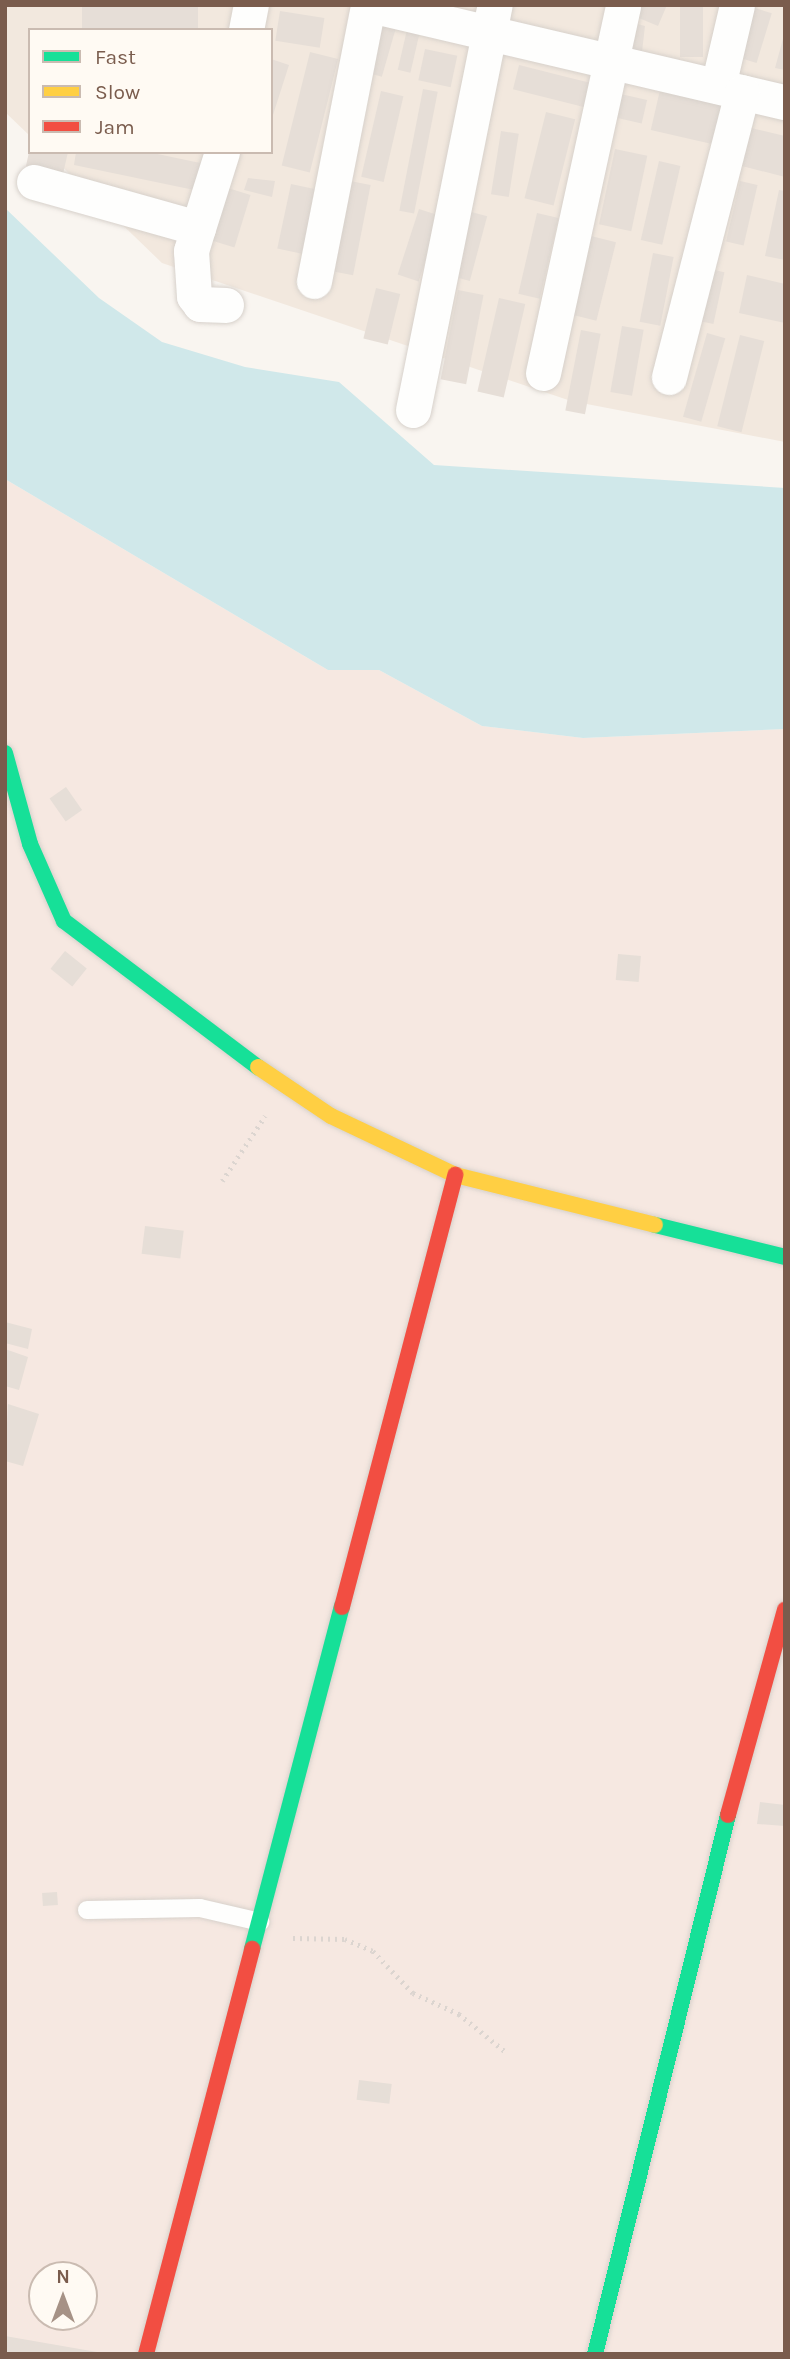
<!DOCTYPE html>
<style>
body{margin:0}
#map{position:relative;width:790px;height:2359px;overflow:hidden;background:#f9f5f0;font-family:Karla,sans-serif}
div>[style]{position:absolute}
.residential>*{inset:0;background:#f2e8de}
.commercial>*{inset:0;background:#f6e8e1}
.water>*{inset:0;background:#d0e8ea}
.building>*{inset:0;background:#e6ded7;transform-origin:0 0}
.path>*{height:4.5px;margin-top:-2.25px;transform-origin:0;background:repeating-linear-gradient(90deg,#dcd5d0 0 2px,transparent 0 7px)}
.roads{filter:drop-shadow(0 0 2px #d7d1cb) drop-shadow(0 0 2px #d7d1cb)}
.lane>*{height:18px;margin:-9px;padding:0 9px;transform-origin:9px;border-radius:9px;background:#fefefd}
.street>*{height:35px;margin:-17.5px;padding:0 17.5px;transform-origin:17.5px;border-radius:17.5px;background:#fefefd}
.fast>*{height:16px;margin:-8px;padding:0 8px;transform-origin:8px;border-radius:8px;background:#16e098}
.slow>*{height:16px;margin:-8px;padding:0 8px;transform-origin:8px;border-radius:8px;background:#ffcf43}
.jam>*{height:16px;margin:-8px;padding:0 8px;transform-origin:8px;border-radius:8px;background:#f24e42}
span{translate:-50% -50%;white-space:nowrap;text-align:center;line-height:1.15;-webkit-text-stroke:6px #fffaf3;paint-order:stroke}
.frame{position:absolute;inset:0;border:7px solid #7a5c4d;pointer-events:none}
.legend{position:absolute;left:28px;top:28px;width:245px;height:126px;box-sizing:border-box;background:#fffaf3;border:2px solid #cabbb1;margin:0;padding:9px 12px;list-style:none;font-size:21px;color:#7a5c4d}
.legend li{display:flex;align-items:center;gap:14px;height:35px}
.legend b{width:35px;border:2px solid #cabbb1}
.north{position:absolute;left:28px;top:2261px;width:70px;height:70px;box-sizing:border-box;background:#fffaf3;border:2px solid #cabbb1;border-radius:50%;rotate:0deg;font-size:19px;font-weight:700;line-height:28px;text-align:center;color:#7a5c4d}
.north::after{content:'';display:block;margin:auto;width:24px;height:32px;background:#a69286;clip-path:polygon(50% 0,100% 100%,50% 72%,0 100%)}
</style>
<div id="map">
<div class="residential">
<i style="clip-path:polygon(5px 5px,785px 5px,785px 442px,571px 401px,162px 263px,47px 152px,271px 152px,271px 30px,30px 30px,30px 136px,5px 112px)"></i>
</div>
<div class="commercial">
<i style="clip-path:polygon(evenodd,5px 479px,328px 670px,379px 670px,482px 726px,583px 738px,785px 729px,785px 2354px,5px 2354px,5px 479px,42px 2275px,84px 2275px,84px 2317px,42px 2317px,42px 2275px)"></i>
</div>
<div class="water">
<i style="clip-path:polygon(5px 208px,99px 298px,162px 342px,245px 367px,339px 382px,434px 465px,785px 488px,785px 729px,583px 738px,482px 726px,379px 670px,328px 670px,5px 479px)"></i>
</div>
<div class="building">
<i style="left:82px;top:5px;width:116px;height:25px"></i>
<i style="clip-path:polygon(639px 5px,667px 5px,658px 26px,634px 16px)"></i>
<i style="left:680px;top:5px;width:23px;height:52px"></i>
<i style="left:745px;top:5px;width:28px;height:52px;rotate:17deg"></i>
<i style="left:280px;top:11px;width:45px;height:30px;rotate:9deg"></i>
<i style="left:380px;top:18px;width:18px;height:56px;rotate:16deg"></i>
<i style="clip-path:polygon(623px 20px,645px 26px,642px 52px,617px 47px)"></i>
<i style="left:409px;top:21px;width:13px;height:50px;rotate:13deg"></i>
<i style="clip-path:polygon(784px 35px,785px 36px,785px 70px,775px 68px)"></i>
<i style="left:425px;top:49px;width:33px;height:32px;rotate:12deg"></i>
<i style="left:310px;top:52px;width:29px;height:117px;rotate:14deg"></i>
<i style="clip-path:polygon(271px 59px,289px 65px,272px 118px,271px 118px)"></i>
<i style="left:519px;top:65px;width:75px;height:25px;rotate:14deg"></i>
<i style="left:423px;top:89px;width:15px;height:124px;rotate:11deg"></i>
<i style="left:660px;top:90px;width:65px;height:41px;rotate:13deg"></i>
<i style="left:381px;top:91px;width:23px;height:88px;rotate:13deg"></i>
<i style="left:612px;top:92px;width:36px;height:24px;rotate:13deg"></i>
<i style="left:546px;top:112px;width:30px;height:89px;rotate:14deg"></i>
<i style="clip-path:polygon(751px 128px,785px 136px,785px 177px,742px 166px)"></i>
<i style="left:501px;top:131px;width:18px;height:64px;rotate:9deg"></i>
<i style="left:615px;top:149px;width:33px;height:77px;rotate:12deg"></i>
<i style="clip-path:polygon(29px 152px,68px 152px,63px 174px,26px 166px)"></i>
<i style="clip-path:polygon(76px 152px,148px 152px,205px 164px,199px 191px,74px 165px)"></i>
<i style="left:659px;top:161px;width:22px;height:81px;rotate:13deg"></i>
<i style="clip-path:polygon(248px 178px,275px 181px,272px 197px,244px 190px)"></i>
<i style="left:350px;top:181px;width:21px;height:92px;rotate:11deg"></i>
<i style="left:740px;top:181px;width:18px;height:62px;rotate:13deg"></i>
<i style="left:291px;top:184px;width:30px;height:66px;rotate:12deg"></i>
<i style="left:218px;top:185px;width:34px;height:55px;rotate:17deg"></i>
<i style="clip-path:polygon(779px 190px,785px 191px,785px 260px,765px 256px)"></i>
<i style="left:419px;top:209px;width:22px;height:69px;rotate:18deg"></i>
<i style="left:464px;top:210px;width:24px;height:67px;rotate:15deg"></i>
<i style="left:537px;top:213px;width:22px;height:83px;rotate:13deg"></i>
<i style="left:583px;top:234px;width:34px;height:81px;rotate:14deg"></i>
<i style="left:653px;top:253px;width:21px;height:70px;rotate:11deg"></i>
<i style="left:700px;top:267px;width:25px;height:53px;rotate:12deg"></i>
<i style="clip-path:polygon(747px 275px,785px 284px,785px 323px,739px 313px)"></i>
<i style="left:376px;top:288px;width:25px;height:52px;rotate:14deg"></i>
<i style="left:458px;top:290px;width:26px;height:91px;rotate:11deg"></i>
<i style="left:499px;top:298px;width:27px;height:96px;rotate:13deg"></i>
<i style="left:622px;top:326px;width:22px;height:67px;rotate:10deg"></i>
<i style="left:581px;top:330px;width:20px;height:82px;rotate:11deg"></i>
<i style="left:707px;top:333px;width:19px;height:87px;rotate:16deg"></i>
<i style="left:740px;top:335px;width:25px;height:94px;rotate:14deg"></i>
<i style="left:66px;top:787px;width:28px;height:20px;rotate:55deg"></i>
<i style="left:65px;top:951px;width:28px;height:23px;rotate:39deg"></i>
<i style="left:618px;top:954px;width:23px;height:26px;rotate:5deg"></i>
<i style="left:145px;top:1226px;width:39px;height:28px;rotate:7deg"></i>
<i style="clip-path:polygon(5px 1322px,32px 1329px,28px 1349px,5px 1343px)"></i>
<i style="clip-path:polygon(5px 1349px,28px 1357px,19px 1390px,5px 1386px)"></i>
<i style="clip-path:polygon(8px 1404px,39px 1414px,23px 1466px,5px 1461px)"></i>
<i style="clip-path:polygon(760px 1802px,785px 1805px,785px 1826px,757px 1824px)"></i>
<i style="left:57px;top:1892px;width:13px;height:15px;rotate:86deg"></i>
<i style="left:359px;top:2080px;width:33px;height:20px;rotate:7deg"></i>
<i style="clip-path:polygon(5px 2336px,97px 2352px,97px 2354px,5px 2354px)"></i>
</div>
<div class="path">
<i style="left:222px;top:1181px;width:78px;rotate:-56.5deg"></i>
<i style="left:293px;top:1938px;width:52px;rotate:1.1deg"></i>
<i style="left:345px;top:1939px;width:30px;rotate:23deg"></i>
<i style="left:373px;top:1951px;width:58px;rotate:46.4deg"></i>
<i style="left:413px;top:1993px;width:51px;rotate:24.5deg"></i>
<i style="left:459px;top:2014px;width:60px;rotate:39deg"></i>
</div>
<div class="roads">
<div class="lane">
<i style="left:87px;top:1910px;width:113px;rotate:-1deg"></i>
<i style="left:200px;top:1908px;width:62px;rotate:13.1deg"></i>
</div>
<div class="street">
<i style="left:370px;top:5px;width:426px;rotate:13.2deg"></i>
<i style="left:246px;top:30px;width:25px;rotate:-79deg"></i>
<i style="left:718px;top:86px;width:83px;rotate:-76.8deg"></i>
<i style="left:34px;top:182px;width:170px;rotate:15.7deg"></i>
<i style="left:198px;top:228px;width:80px;rotate:-72.5deg"></i>
<i style="left:198px;top:228px;width:24px;rotate:107deg"></i>
<i style="left:191px;top:251px;width:45px;rotate:86.2deg"></i>
<i style="left:194px;top:296px;width:10px;rotate:53deg"></i>
<i style="left:200px;top:304px;width:26px;rotate:2deg"></i>
<i style="left:314px;top:281px;width:281px;rotate:-78.9deg"></i>
<i style="left:543px;top:373px;width:377px;rotate:-77.7deg"></i>
<i style="left:669px;top:377px;width:294px;rotate:-75.6deg"></i>
<i style="left:413px;top:410px;width:413px;rotate:-78.6deg"></i>
</div>
<div class="fast">
<i style="left:5px;top:753px;width:94px;rotate:74.6deg"></i>
<i style="left:30px;top:844px;width:84px;rotate:66.2deg"></i>
<i style="left:64px;top:921px;width:243px;rotate:37deg"></i>
<i style="left:655px;top:1225px;width:134px;rotate:13.8deg"></i>
<i style="left:252px;top:1949px;width:354px;rotate:-75.3deg"></i>
<i style="left:595px;top:2354px;width:555px;rotate:-76.14deg"></i>
</div>
<div class="slow">
<i style="left:258px;top:1067px;width:88px;rotate:33.9deg"></i>
<i style="left:331px;top:1116px;width:137px;rotate:25.4deg"></i>
<i style="left:455px;top:1175px;width:206px;rotate:14deg"></i>
</div>
<div class="jam">
<i style="left:342px;top:1607px;width:447px;rotate:-75.3deg"></i>
<i style="left:728px;top:1815px;width:213px;rotate:-74.5deg"></i>
<i style="left:146px;top:2354px;width:419px;rotate:-75.3deg"></i>
</div>
</div>
<div class="frame"></div>
<ul class="legend">
<li><b style="height:9px;background:#16e098"></b>Fast</li>
<li><b style="height:9px;background:#ffcf43"></b>Slow</li>
<li><b style="height:9px;background:#f24e42"></b>Jam</li>
</ul>
<div class="north">N</div>
</div>
